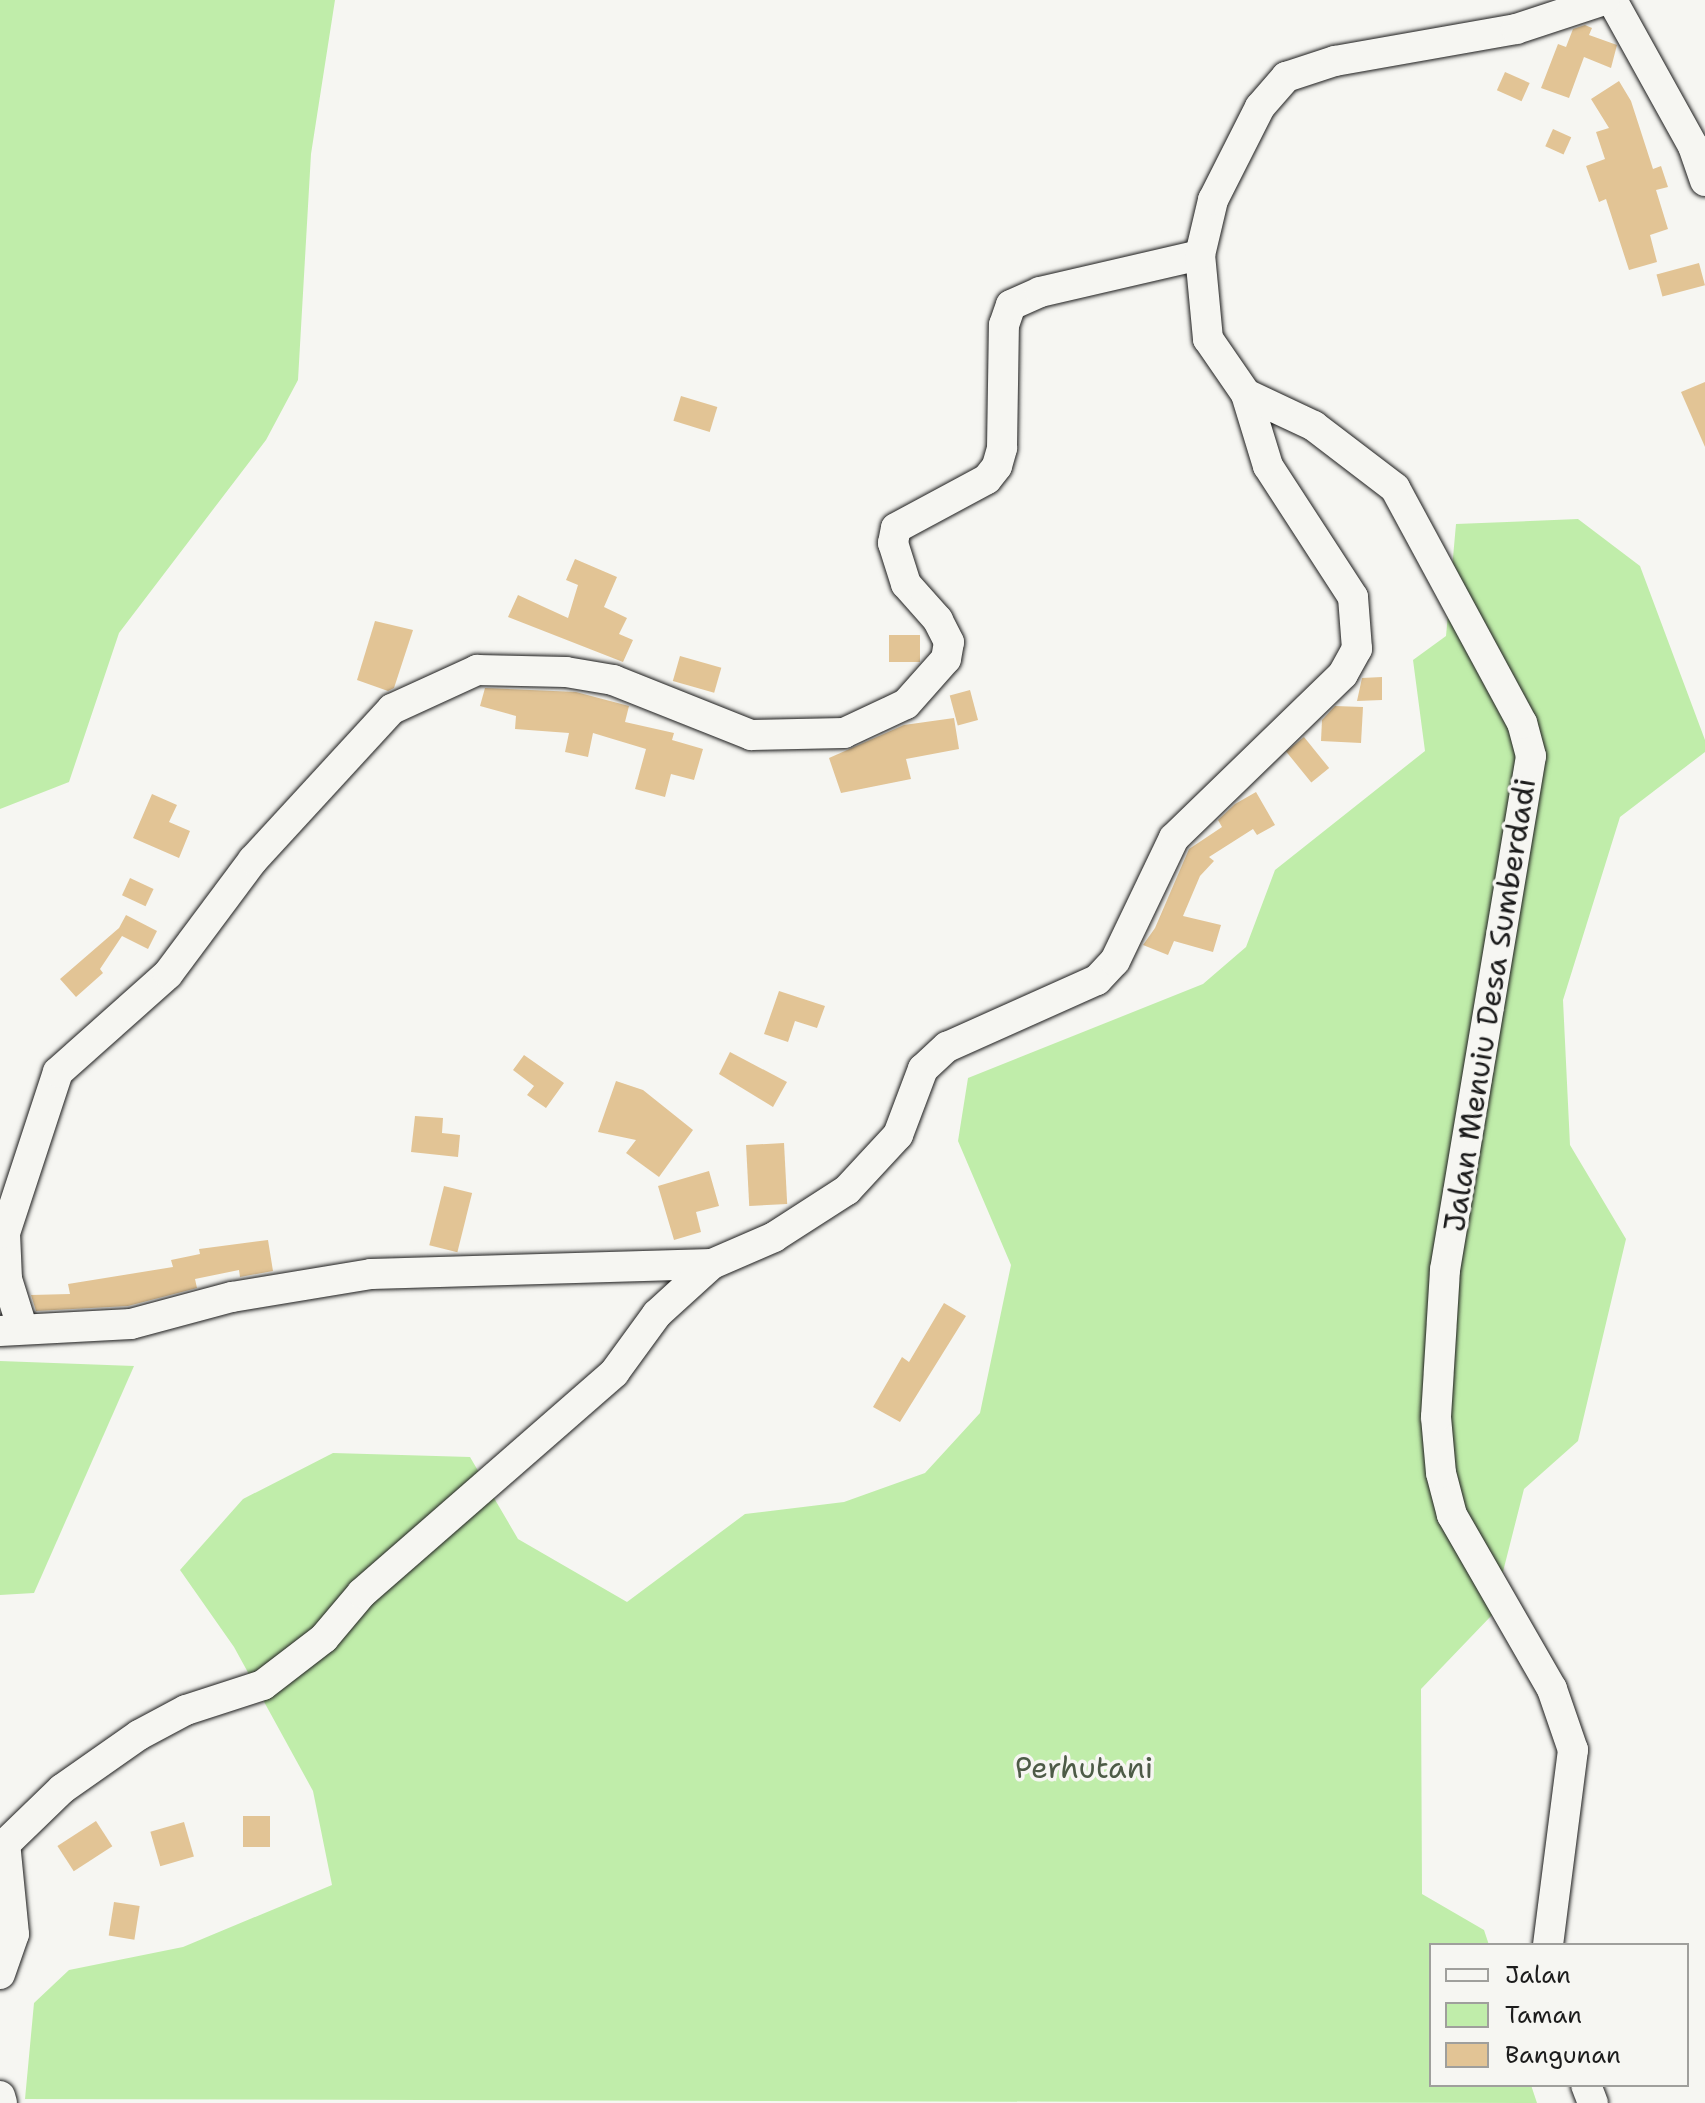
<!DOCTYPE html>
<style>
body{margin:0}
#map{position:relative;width:1705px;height:2103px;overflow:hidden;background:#f6f6f2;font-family:"Shantell Sans",sans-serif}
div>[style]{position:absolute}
.green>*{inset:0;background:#c0edaa}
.building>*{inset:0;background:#e2c495;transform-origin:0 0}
.roads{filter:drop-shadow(0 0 2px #1c1c1c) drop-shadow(0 0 2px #1c1c1c)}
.minor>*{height:30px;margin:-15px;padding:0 15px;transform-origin:15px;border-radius:15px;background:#f6f6f2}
span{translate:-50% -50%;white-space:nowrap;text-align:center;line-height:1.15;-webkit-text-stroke:7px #f6f6f2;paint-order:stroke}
.street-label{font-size:30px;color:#1c1c1c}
.park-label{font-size:30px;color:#4d5b47}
.legend{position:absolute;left:1429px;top:1943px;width:260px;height:144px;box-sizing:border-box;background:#f6f6f2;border:2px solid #9f9f9c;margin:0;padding:10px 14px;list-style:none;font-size:24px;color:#1c1c1c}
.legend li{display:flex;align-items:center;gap:16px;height:40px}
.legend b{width:40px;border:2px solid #9f9f9c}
</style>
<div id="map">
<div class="green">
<i style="clip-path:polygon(0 0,335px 0,311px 154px,298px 380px,266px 440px,119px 633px,69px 782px,0 809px)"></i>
<i style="clip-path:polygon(1578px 519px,1640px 566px,1705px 740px,1705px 752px,1620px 817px,1563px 1000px,1570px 1145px,1626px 1239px,1578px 1441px,1524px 1489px,1492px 1615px,1421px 1689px,1422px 1894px,1484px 1930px,1489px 1945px,1431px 1945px,1431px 2085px,1531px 2085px,1537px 2103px,25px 2099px,34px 2003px,69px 1970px,183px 1947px,332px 1885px,313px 1791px,234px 1647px,180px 1570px,243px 1499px,333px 1453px,470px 1457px,518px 1539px,627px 1602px,745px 1514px,844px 1502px,925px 1473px,980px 1413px,1011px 1265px,958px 1141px,968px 1078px,1203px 984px,1246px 947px,1275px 870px,1425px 751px,1413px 660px,1446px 636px,1456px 524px)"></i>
<i style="clip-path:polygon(0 1361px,134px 1366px,34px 1593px,0 1595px)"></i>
</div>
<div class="building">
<i style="clip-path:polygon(1585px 25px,1592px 28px,1589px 35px,1617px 45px,1611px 68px,1584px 57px,1569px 98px,1541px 88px,1558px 44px,1566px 47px,1573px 29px)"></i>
<i style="left:1505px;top:72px;width:27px;height:20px;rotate:24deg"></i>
<i style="clip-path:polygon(1619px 81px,1631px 101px,1653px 169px,1661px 166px,1668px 187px,1656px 190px,1668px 229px,1650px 235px,1657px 262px,1629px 270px,1606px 199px,1599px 202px,1586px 166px,1605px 159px,1596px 132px,1609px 128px,1591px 99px)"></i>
<i style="left:1553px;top:129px;width:20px;height:19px;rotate:24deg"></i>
<i style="left:1699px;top:263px;width:23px;height:44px;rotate:75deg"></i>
<i style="clip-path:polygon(1705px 382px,1705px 447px,1681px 392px)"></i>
<i style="left:681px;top:396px;width:38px;height:26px;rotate:17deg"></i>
<i style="clip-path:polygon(575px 559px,617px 577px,604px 607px,627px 618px,619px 634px,633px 640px,623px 662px,508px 617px,518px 595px,568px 618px,578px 585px,566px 580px)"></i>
<i style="clip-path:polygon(375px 621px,413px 630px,394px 688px,388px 691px,357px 680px)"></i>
<i style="left:889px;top:635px;width:31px;height:27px"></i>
<i style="left:680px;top:656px;width:43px;height:26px;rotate:16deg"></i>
<i style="clip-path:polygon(1382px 677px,1382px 700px,1357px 701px,1362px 678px)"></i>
<i style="clip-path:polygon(485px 688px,576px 692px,629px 706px,625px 722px,674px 733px,672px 740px,703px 749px,694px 780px,671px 774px,665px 797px,635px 789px,646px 749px,593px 733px,588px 757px,565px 752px,569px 733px,515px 729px,516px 716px,480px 706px)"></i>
<i style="left:970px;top:690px;width:31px;height:21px;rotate:75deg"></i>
<i style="clip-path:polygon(1335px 706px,1363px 707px,1361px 743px,1321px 741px,1322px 720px)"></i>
<i style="clip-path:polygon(954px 718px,959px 749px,906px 759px,911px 779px,841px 793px,829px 758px,904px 725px)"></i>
<i style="left:1304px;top:737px;width:40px;height:23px;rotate:51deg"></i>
<i style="clip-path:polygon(1256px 792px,1275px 825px,1257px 835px,1253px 829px,1209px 857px,1214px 861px,1200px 876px,1183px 916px,1221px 925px,1213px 952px,1174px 941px,1168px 955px,1143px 945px,1155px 928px,1189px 849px,1222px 827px,1218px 820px,1235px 804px)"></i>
<i style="clip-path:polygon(152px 794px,177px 805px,169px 822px,190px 831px,179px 858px,133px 838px)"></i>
<i style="left:130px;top:878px;width:26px;height:19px;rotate:25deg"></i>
<i style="clip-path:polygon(126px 915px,157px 931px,148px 949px,122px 936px,100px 969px,103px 973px,76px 997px,60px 979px,119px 928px)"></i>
<i style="clip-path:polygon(779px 991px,825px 1006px,817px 1028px,795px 1021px,788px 1042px,764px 1034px)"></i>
<i style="clip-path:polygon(730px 1052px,787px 1082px,773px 1107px,719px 1074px)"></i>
<i style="clip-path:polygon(524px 1055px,564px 1083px,546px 1108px,527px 1095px,534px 1086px,513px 1070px)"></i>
<i style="clip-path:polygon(616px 1081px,643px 1090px,693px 1130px,659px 1177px,626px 1153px,636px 1140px,598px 1132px)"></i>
<i style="clip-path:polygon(415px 1116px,443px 1118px,442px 1133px,460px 1135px,458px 1157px,411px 1152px)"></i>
<i style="left:784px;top:1143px;width:61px;height:38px;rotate:87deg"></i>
<i style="clip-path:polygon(709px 1171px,719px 1206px,696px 1212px,701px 1232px,674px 1240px,658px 1186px)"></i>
<i style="left:444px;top:1186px;width:29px;height:61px;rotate:14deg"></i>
<i style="clip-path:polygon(268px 1240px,273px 1271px,240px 1277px,239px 1270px,195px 1279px,197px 1288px,128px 1306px,36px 1311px,31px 1295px,70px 1294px,68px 1284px,173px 1267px,171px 1260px,200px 1254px,199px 1249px)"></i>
<i style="clip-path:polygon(944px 1303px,966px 1316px,900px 1422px,873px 1407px,902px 1357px,909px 1362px)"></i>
<i style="left:243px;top:1816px;width:27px;height:31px"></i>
<i style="left:96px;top:1821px;width:30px;height:46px;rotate:57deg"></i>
<i style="left:184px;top:1822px;width:36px;height:35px;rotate:74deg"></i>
<i style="left:114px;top:1902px;width:26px;height:34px;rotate:9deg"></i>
</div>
<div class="roads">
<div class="minor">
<i style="left:1612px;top:0;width:167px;rotate:61deg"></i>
<i style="left:1693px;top:146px;width:37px;rotate:71deg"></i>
<i style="left:22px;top:1327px;width:50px;rotate:-107.4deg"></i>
<i style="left:7px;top:1279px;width:46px;rotate:-92.5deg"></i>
<i style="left:5px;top:1233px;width:169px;rotate:-71.8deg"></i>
<i style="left:58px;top:1072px;width:147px;rotate:-41.7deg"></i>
<i style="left:168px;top:974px;width:142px;rotate:-53.3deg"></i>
<i style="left:253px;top:860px;width:205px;rotate:-47.4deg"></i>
<i style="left:392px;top:709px;width:94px;rotate:-24.6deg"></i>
<i style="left:477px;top:670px;width:89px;rotate:1.3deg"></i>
<i style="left:566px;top:672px;width:48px;rotate:9.7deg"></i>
<i style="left:613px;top:680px;width:149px;rotate:21.7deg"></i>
<i style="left:751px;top:735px;width:93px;rotate:-1.2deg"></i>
<i style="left:844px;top:733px;width:68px;rotate:-25.1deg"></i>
<i style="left:906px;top:704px;width:60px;rotate:-48.4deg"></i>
<i style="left:946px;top:659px;width:17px;rotate:-80deg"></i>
<i style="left:949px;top:642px;width:25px;rotate:-117deg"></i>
<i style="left:938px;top:620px;width:48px;rotate:-131.6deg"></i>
<i style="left:906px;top:584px;width:43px;rotate:-107.6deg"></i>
<i style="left:893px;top:543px;width:15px;rotate:-79deg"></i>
<i style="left:896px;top:528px;width:103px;rotate:-28.3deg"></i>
<i style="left:987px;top:479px;width:16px;rotate:-52deg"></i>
<i style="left:997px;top:466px;width:19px;rotate:-74deg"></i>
<i style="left:1002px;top:448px;width:123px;rotate:-89.1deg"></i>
<i style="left:1004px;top:325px;width:21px;rotate:-71deg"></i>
<i style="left:1011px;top:305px;width:32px;rotate:-24deg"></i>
<i style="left:1040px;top:292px;width:164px;rotate:-13deg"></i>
<i style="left:0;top:1331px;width:131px;rotate:-3.1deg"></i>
<i style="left:131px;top:1324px;width:105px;rotate:-15deg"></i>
<i style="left:232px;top:1297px;width:141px;rotate:-9.4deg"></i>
<i style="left:371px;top:1274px;width:341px;rotate:-1.7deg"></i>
<i style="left:712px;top:1264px;width:68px;rotate:-23.5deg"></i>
<i style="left:774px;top:1237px;width:87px;rotate:-32.8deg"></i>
<i style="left:847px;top:1190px;width:75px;rotate:-47.2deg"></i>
<i style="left:898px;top:1135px;width:71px;rotate:-69.3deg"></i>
<i style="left:923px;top:1069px;width:33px;rotate:-43deg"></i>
<i style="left:947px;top:1047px;width:164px;rotate:-24.1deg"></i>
<i style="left:1097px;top:980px;width:26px;rotate:-47deg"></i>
<i style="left:1115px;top:961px;width:136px;rotate:-64.4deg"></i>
<i style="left:1174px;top:838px;width:235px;rotate:-44.1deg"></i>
<i style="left:1343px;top:674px;width:29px;rotate:-61deg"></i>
<i style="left:1357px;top:649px;width:52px;rotate:-94.4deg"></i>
<i style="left:1353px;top:597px;width:156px;rotate:-123deg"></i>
<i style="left:1268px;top:466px;width:75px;rotate:-107deg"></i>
<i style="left:0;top:1849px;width:86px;rotate:-44.1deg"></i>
<i style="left:62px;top:1789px;width:94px;rotate:-35deg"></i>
<i style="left:139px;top:1735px;width:53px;rotate:-28deg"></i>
<i style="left:186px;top:1710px;width:81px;rotate:-18deg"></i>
<i style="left:263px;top:1685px;width:77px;rotate:-37.6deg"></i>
<i style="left:324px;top:1638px;width:59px;rotate:-49.8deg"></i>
<i style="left:362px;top:1593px;width:335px;rotate:-41.1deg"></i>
<i style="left:614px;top:1373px;width:73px;rotate:-53.9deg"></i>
<i style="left:657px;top:1314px;width:74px;rotate:-42.3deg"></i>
<i style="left:1548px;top:1945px;width:197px;rotate:-82.7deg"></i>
<i style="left:1573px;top:1750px;width:65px;rotate:-109deg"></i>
<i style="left:1552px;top:1689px;width:201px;rotate:-119.9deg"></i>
<i style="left:1452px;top:1515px;width:43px;rotate:-104.7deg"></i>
<i style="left:1441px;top:1473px;width:56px;rotate:-95.1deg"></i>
<i style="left:1436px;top:1417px;width:147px;rotate:-86.5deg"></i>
<i style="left:1445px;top:1270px;width:521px;rotate:-80.5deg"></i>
<i style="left:1531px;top:756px;width:34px;rotate:-105deg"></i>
<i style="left:1522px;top:723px;width:267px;rotate:-118.4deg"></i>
<i style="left:1395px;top:488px;width:102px;rotate:-142.6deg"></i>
<i style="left:1314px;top:426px;width:75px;rotate:-154.8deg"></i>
<i style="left:1246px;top:394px;width:67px;rotate:-124.6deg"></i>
<i style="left:1208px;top:339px;width:84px;rotate:-95.4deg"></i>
<i style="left:1200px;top:255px;width:57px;rotate:-76.7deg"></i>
<i style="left:1213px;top:200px;width:104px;rotate:-63.2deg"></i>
<i style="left:1260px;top:107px;width:40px;rotate:-49deg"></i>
<i style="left:1286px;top:77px;width:52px;rotate:-18.1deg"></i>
<i style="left:1335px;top:61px;width:184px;rotate:-10deg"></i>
<i style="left:1516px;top:29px;width:93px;rotate:-18.2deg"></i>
<i style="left:0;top:1974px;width:42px;rotate:-70.7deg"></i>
<i style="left:14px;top:1934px;width:91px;rotate:-95.6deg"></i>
<i style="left:1586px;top:2085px;width:19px;rotate:69deg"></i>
<i style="left:0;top:2096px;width:7px;rotate:74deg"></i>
</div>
</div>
<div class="street-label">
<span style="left:1490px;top:1005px;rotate:-81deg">Jalan Menuiu Desa Sumberdadi</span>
</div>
<div class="park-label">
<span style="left:1084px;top:1768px">Perhutani</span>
</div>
<ul class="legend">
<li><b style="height:10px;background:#f6f6f2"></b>Jalan</li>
<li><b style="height:22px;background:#c0edaa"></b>Taman</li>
<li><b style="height:22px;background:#e2c495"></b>Bangunan</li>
</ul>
</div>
